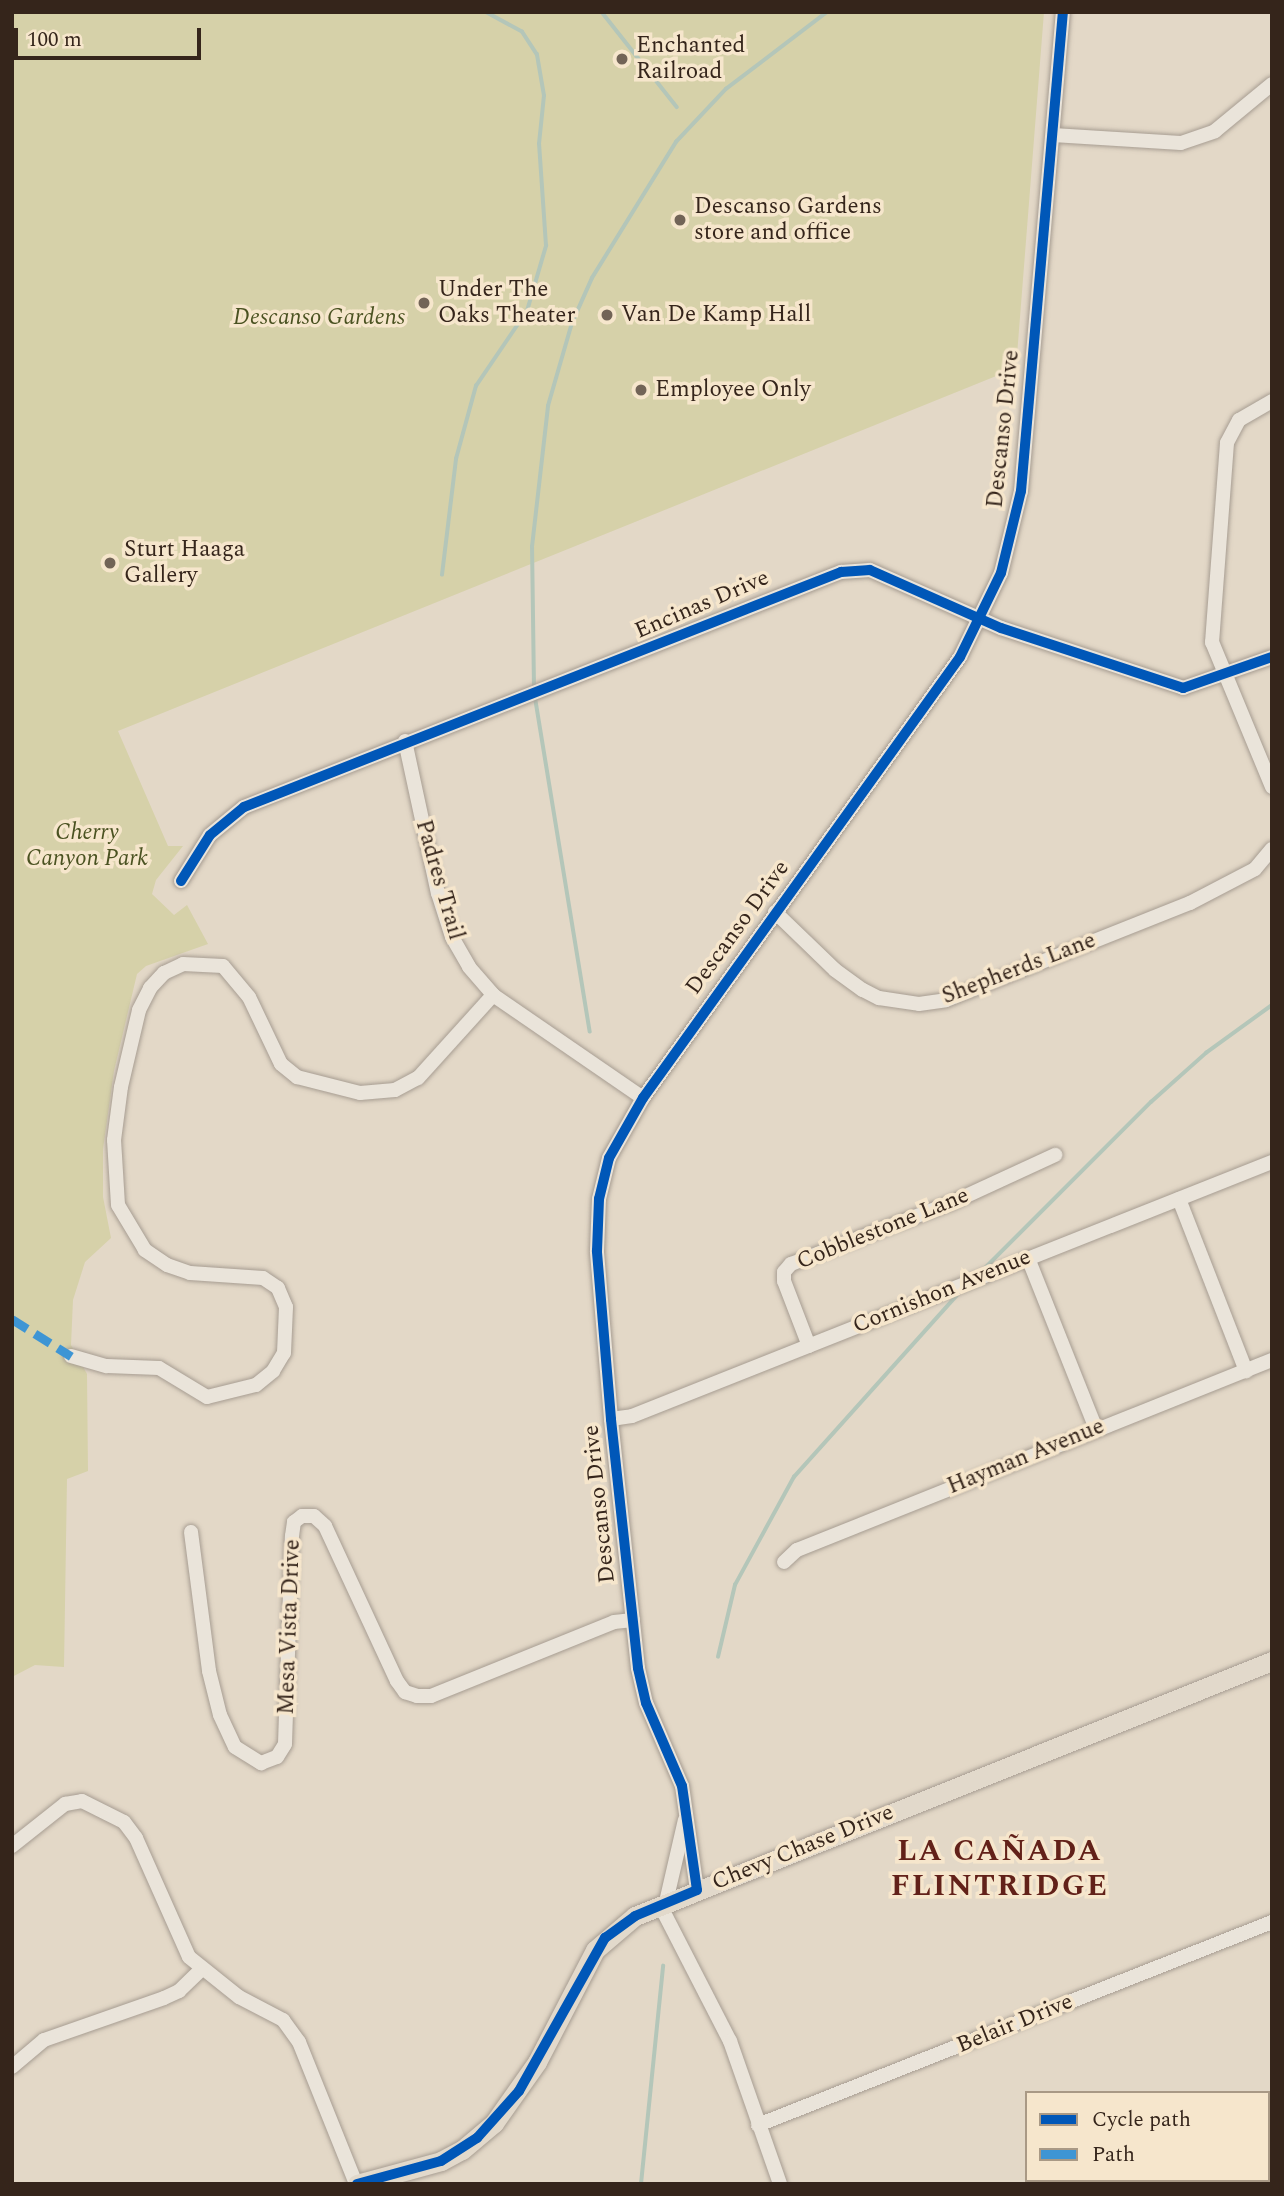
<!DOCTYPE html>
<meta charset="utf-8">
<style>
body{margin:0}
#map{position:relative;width:1284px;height:2196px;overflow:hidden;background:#e3d8c7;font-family:Spectral,serif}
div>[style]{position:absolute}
.green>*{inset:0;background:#d6d1a9}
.stream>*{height:3.5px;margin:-1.75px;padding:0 1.75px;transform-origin:1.75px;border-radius:1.75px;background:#b4c6b9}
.roads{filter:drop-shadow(0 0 2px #a79d92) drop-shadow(0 0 2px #a79d92)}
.minor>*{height:14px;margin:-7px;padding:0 7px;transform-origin:7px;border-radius:7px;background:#eae4da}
.major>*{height:19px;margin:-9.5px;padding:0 9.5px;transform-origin:9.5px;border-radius:9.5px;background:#e2d9cb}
.quiet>*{height:9px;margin-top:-4.5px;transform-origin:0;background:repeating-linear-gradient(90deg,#3e95d4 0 18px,transparent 0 27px)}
.cycleway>*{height:10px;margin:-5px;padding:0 5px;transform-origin:5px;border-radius:5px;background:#0057b8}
.dots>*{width:19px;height:19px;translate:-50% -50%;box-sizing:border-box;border:4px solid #f6e6cc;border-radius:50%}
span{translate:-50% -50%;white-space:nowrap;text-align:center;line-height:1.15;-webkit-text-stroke:7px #f6e6cc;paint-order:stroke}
.poi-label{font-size:23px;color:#35251b}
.left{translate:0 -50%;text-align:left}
.park-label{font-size:23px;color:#4a5221;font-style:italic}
.street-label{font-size:23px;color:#35251b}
.district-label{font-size:30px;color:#622119;font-weight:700;letter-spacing:2px}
.frame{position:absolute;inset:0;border:14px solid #35251b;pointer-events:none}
.legend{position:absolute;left:1025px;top:2091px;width:245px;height:91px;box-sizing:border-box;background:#f6e6cc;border:2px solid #a99985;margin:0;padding:9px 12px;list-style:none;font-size:21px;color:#35251b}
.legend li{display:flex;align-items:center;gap:14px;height:35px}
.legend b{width:35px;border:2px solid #a99985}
.scale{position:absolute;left:14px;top:28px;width:187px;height:32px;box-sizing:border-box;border:4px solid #35251b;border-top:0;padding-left:9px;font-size:21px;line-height:24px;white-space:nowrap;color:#35251b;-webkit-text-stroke:5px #f6e6cc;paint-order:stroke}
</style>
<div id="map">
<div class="green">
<i style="clip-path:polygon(12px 12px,1044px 12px,1016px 368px,118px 731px,168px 846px,183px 846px,156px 880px,152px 894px,174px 915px,187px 905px,208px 944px,146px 966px,137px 974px,114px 1071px,103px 1149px,103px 1197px,111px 1238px,85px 1262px,73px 1300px,71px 1345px,87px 1374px,88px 1471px,67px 1479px,64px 1667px,35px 1665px,12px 1677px)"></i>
</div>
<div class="stream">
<i style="left:602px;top:12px;width:121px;rotate:51.7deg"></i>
<i style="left:442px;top:575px;width:117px;rotate:-83.1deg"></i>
<i style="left:456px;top:459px;width:76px;rotate:-74.7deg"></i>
<i style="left:476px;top:386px;width:91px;rotate:-55.8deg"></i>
<i style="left:527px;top:311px;width:68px;rotate:-73.7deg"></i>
<i style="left:546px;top:246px;width:102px;rotate:-93.9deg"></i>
<i style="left:539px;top:144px;width:48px;rotate:-84.1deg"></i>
<i style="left:544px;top:96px;width:42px;rotate:-99.7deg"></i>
<i style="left:537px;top:55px;width:27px;rotate:-123deg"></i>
<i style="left:522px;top:32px;width:42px;rotate:-151.6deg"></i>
<i style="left:534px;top:688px;width:141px;rotate:-90.8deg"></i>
<i style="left:532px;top:547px;width:142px;rotate:-83.5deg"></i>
<i style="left:548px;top:406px;width:86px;rotate:-73.9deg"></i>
<i style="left:572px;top:323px;width:49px;rotate:-66deg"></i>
<i style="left:592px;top:278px;width:160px;rotate:-58.3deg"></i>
<i style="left:676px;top:142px;width:73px;rotate:-46.7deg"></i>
<i style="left:726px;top:89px;width:127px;rotate:-37.3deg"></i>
<i style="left:535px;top:695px;width:341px;rotate:80.7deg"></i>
<i style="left:980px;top:1273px;width:242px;rotate:-45deg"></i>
<i style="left:1151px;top:1102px;width:74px;rotate:-41.7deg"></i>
<i style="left:1206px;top:1053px;width:82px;rotate:-36deg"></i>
<i style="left:718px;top:1657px;width:74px;rotate:-76.7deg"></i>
<i style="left:735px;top:1585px;width:123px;rotate:-61.4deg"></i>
<i style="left:794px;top:1477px;width:247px;rotate:-48.1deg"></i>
<i style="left:641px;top:2184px;width:219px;rotate:-84.2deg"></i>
</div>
<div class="roads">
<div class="minor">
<i style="left:1053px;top:135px;width:128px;rotate:3.6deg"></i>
<i style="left:1181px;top:143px;width:36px;rotate:-19deg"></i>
<i style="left:1215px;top:131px;width:74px;rotate:-39.5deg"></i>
<i style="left:1272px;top:401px;width:38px;rotate:150deg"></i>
<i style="left:1239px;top:420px;width:26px;rotate:118deg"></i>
<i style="left:1227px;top:443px;width:200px;rotate:94.3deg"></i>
<i style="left:1212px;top:642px;width:157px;rotate:67.5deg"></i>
<i style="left:405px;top:741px;width:156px;rotate:77.8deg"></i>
<i style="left:438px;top:893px;width:46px;rotate:72.3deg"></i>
<i style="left:452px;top:937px;width:34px;rotate:60deg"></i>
<i style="left:469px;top:967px;width:37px;rotate:49deg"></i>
<i style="left:493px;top:995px;width:182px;rotate:34.5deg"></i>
<i style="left:181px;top:881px;width:54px;rotate:-57.8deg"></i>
<i style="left:210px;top:835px;width:44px;rotate:-39.5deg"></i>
<i style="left:244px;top:807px;width:642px;rotate:-21.49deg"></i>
<i style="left:841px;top:572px;width:29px;rotate:-4deg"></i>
<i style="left:870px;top:570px;width:143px;rotate:23.9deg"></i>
<i style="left:1001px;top:628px;width:192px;rotate:18.2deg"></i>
<i style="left:1183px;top:688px;width:94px;rotate:-19.2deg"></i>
<i style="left:775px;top:912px;width:83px;rotate:44deg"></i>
<i style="left:835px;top:970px;width:34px;rotate:36deg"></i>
<i style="left:863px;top:990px;width:18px;rotate:27deg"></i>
<i style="left:879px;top:998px;width:40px;rotate:8.5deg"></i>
<i style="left:919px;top:1004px;width:27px;rotate:-8deg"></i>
<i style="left:946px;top:1000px;width:263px;rotate:-21.7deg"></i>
<i style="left:1190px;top:903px;width:73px;rotate:-27.6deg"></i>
<i style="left:1255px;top:869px;width:26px;rotate:-50deg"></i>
<i style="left:1179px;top:1199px;width:185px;rotate:68.7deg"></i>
<i style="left:1028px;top:1258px;width:184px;rotate:68.3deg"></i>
<i style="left:809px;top:1346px;width:70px;rotate:-111deg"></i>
<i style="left:784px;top:1281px;width:9px;rotate:-90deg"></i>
<i style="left:784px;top:1272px;width:11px;rotate:-49deg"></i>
<i style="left:791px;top:1264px;width:171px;rotate:-20.9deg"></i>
<i style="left:951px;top:1203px;width:115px;rotate:-24.8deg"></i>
<i style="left:71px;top:1356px;width:37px;rotate:16deg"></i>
<i style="left:107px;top:1366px;width:52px;rotate:2.2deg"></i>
<i style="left:159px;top:1368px;width:56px;rotate:31.1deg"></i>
<i style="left:207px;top:1397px;width:50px;rotate:-13.8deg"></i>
<i style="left:256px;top:1385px;width:22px;rotate:-39deg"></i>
<i style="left:273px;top:1371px;width:21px;rotate:-59deg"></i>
<i style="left:284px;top:1353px;width:46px;rotate:-87.5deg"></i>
<i style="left:286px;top:1307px;width:21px;rotate:-113deg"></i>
<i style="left:278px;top:1288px;width:18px;rotate:-146deg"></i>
<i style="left:263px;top:1278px;width:73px;rotate:-176.1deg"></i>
<i style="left:190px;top:1273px;width:24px;rotate:-161deg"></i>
<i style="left:167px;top:1265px;width:27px;rotate:-146deg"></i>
<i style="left:145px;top:1250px;width:52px;rotate:-121deg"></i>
<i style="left:118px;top:1205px;width:65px;rotate:-93.5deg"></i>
<i style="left:114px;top:1140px;width:53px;rotate:-82.5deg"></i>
<i style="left:121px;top:1087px;width:79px;rotate:-76.8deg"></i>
<i style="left:139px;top:1010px;width:25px;rotate:-63deg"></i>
<i style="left:150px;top:988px;width:21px;rotate:-47deg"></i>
<i style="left:164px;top:973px;width:21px;rotate:-25deg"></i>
<i style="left:183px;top:964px;width:40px;rotate:2.9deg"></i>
<i style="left:223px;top:966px;width:40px;rotate:50deg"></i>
<i style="left:249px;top:997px;width:74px;rotate:64.5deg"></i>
<i style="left:281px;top:1064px;width:21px;rotate:39deg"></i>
<i style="left:297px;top:1077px;width:65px;rotate:14.3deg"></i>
<i style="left:360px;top:1093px;width:35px;rotate:-5deg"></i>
<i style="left:395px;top:1090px;width:26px;rotate:-28deg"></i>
<i style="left:418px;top:1078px;width:112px;rotate:-47.9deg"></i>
<i style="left:611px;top:1419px;width:21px;rotate:-8deg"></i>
<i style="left:632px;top:1416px;width:689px;rotate:-21.65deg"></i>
<i style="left:191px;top:1532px;width:140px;rotate:82.6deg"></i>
<i style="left:209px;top:1671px;width:45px;rotate:76deg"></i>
<i style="left:220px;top:1715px;width:35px;rotate:65deg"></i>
<i style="left:235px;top:1747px;width:31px;rotate:32deg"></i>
<i style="left:261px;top:1763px;width:17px;rotate:-21deg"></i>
<i style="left:277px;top:1757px;width:15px;rotate:-58deg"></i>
<i style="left:285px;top:1744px;width:208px;rotate:-88.1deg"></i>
<i style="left:292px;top:1536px;width:14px;rotate:-82deg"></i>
<i style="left:294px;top:1522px;width:10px;rotate:-37deg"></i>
<i style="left:302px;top:1516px;width:12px"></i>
<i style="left:314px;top:1516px;width:15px;rotate:42deg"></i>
<i style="left:325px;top:1526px;width:171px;rotate:65.1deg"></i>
<i style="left:397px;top:1681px;width:14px;rotate:54deg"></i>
<i style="left:405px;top:1692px;width:13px;rotate:18deg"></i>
<i style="left:417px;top:1696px;width:14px"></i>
<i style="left:431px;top:1696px;width:197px;rotate:-22deg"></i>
<i style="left:614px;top:1622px;width:19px;rotate:-6deg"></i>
<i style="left:784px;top:1562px;width:18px;rotate:-43deg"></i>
<i style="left:797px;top:1550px;width:512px;rotate:-21.8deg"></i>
<i style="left:12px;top:1846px;width:68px;rotate:-38.4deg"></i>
<i style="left:65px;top:1804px;width:17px;rotate:-10deg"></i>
<i style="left:82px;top:1801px;width:47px;rotate:26.6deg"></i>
<i style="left:124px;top:1822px;width:20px;rotate:53deg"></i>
<i style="left:136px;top:1838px;width:130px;rotate:66deg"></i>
<i style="left:189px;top:1957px;width:64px;rotate:38.7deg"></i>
<i style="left:239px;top:1997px;width:50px;rotate:27.6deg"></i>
<i style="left:283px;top:2020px;width:27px;rotate:54deg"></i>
<i style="left:299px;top:2042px;width:153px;rotate:68.1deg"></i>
<i style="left:697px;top:1890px;width:105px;rotate:-98.2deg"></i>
<i style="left:682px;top:1786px;width:90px;rotate:-113.4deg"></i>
<i style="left:646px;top:1703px;width:36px;rotate:-103deg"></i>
<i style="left:638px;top:1668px;width:250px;rotate:-96.2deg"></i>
<i style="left:611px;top:1419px;width:169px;rotate:-94.8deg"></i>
<i style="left:597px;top:1251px;width:52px;rotate:-87.8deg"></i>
<i style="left:599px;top:1199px;width:42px;rotate:-76.3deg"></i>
<i style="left:609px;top:1158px;width:69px;rotate:-60.5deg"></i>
<i style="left:643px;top:1098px;width:543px;rotate:-54.29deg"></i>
<i style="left:960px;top:657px;width:93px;rotate:-64deg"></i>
<i style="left:1001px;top:573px;width:84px;rotate:-76.3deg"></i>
<i style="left:1021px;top:491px;width:481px;rotate:-85deg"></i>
<i style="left:666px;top:1902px;width:84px;rotate:-77deg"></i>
<i style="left:660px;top:1905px;width:153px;rotate:62.8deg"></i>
<i style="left:730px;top:2041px;width:151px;rotate:70.7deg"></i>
<i style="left:12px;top:2067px;width:42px;rotate:-40.2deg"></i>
<i style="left:44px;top:2040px;width:127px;rotate:-19.3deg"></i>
<i style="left:164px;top:1998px;width:17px;rotate:-25deg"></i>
<i style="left:179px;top:1991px;width:30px;rotate:-44deg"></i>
<i style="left:758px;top:2125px;width:553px;rotate:-21.55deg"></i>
</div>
<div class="major">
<i style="left:357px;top:2184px;width:87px;rotate:-15.3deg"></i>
<i style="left:441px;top:2161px;width:24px;rotate:-28deg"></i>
<i style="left:462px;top:2150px;width:42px;rotate:-40.2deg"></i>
<i style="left:494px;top:2123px;width:75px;rotate:-54.8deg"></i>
<i style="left:537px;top:2062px;width:126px;rotate:-62.6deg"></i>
<i style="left:595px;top:1950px;width:52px;rotate:-40.4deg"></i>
<i style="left:635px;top:1916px;width:686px;rotate:-21.82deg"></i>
</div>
</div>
<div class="quiet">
<i style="left:12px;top:1319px;width:70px;rotate:32.1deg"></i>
</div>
<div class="cycleway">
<i style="left:181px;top:881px;width:54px;rotate:-57.8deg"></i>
<i style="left:210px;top:835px;width:44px;rotate:-39.5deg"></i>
<i style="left:244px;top:807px;width:642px;rotate:-21.49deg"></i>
<i style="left:841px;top:572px;width:29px;rotate:-4deg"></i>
<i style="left:870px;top:570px;width:143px;rotate:23.9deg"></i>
<i style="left:1001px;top:628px;width:192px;rotate:18.2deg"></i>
<i style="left:1183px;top:688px;width:94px;rotate:-19.2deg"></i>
<i style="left:357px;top:2184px;width:87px;rotate:-15.3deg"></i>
<i style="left:441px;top:2161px;width:43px;rotate:-32.6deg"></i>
<i style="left:477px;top:2138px;width:63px;rotate:-48.2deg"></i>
<i style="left:519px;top:2091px;width:176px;rotate:-60.7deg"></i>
<i style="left:605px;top:1938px;width:37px;rotate:-36deg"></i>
<i style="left:635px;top:1916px;width:67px;rotate:-22.8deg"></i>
<i style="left:697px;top:1890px;width:105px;rotate:-98.2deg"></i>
<i style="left:682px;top:1786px;width:90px;rotate:-113.4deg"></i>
<i style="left:646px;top:1703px;width:36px;rotate:-103deg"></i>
<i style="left:638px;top:1668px;width:250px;rotate:-96.2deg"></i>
<i style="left:611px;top:1419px;width:169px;rotate:-94.8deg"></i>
<i style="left:597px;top:1251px;width:52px;rotate:-87.8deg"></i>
<i style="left:599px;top:1199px;width:42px;rotate:-76.3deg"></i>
<i style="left:609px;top:1158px;width:69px;rotate:-60.5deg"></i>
<i style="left:643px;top:1098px;width:543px;rotate:-54.29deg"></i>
<i style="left:960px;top:657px;width:93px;rotate:-64deg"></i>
<i style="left:1001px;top:573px;width:84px;rotate:-76.3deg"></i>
<i style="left:1021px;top:491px;width:481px;rotate:-85deg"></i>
</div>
<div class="dots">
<i style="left:622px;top:59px;background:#726457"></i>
<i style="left:680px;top:220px;background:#726457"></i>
<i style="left:424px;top:303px;background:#726457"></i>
<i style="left:607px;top:315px;background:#726457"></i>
<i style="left:641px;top:390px;background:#726457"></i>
<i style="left:110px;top:563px;background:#726457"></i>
</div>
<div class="poi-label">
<span class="left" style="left:636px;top:59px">Enchanted<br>Railroad</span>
<span class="left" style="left:694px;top:220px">Descanso Gardens<br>store and office</span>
<span class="left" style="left:438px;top:303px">Under The<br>Oaks Theater</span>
<span class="left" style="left:621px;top:315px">Van De Kamp Hall</span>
<span class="left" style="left:655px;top:390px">Employee Only</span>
<span class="left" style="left:124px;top:563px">Sturt Haaga<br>Gallery</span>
</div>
<div class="park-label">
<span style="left:319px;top:318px">Descanso Gardens</span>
<span style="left:87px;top:846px">Cherry<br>Canyon Park</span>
</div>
<div class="street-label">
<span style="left:1004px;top:429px;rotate:-84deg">Descanso Drive</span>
<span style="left:702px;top:605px;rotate:-23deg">Encinas Drive</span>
<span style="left:439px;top:880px;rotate:74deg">Padres Trail</span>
<span style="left:738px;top:928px;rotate:-54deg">Descanso Drive</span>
<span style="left:1019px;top:969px;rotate:-21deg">Shepherds Lane</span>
<span style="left:883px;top:1229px;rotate:-22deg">Cobblestone Lane</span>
<span style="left:942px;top:1292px;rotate:-22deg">Cornishon Avenue</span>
<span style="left:1026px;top:1457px;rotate:-22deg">Hayman Avenue</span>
<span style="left:600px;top:1504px;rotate:-96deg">Descanso Drive</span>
<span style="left:290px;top:1627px;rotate:-88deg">Mesa Vista Drive</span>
<span style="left:803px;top:1848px;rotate:-22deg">Chevy Chase Drive</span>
<span style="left:1015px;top:2024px;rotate:-22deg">Belair Drive</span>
</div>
<div class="district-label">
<span style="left:1000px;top:1868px">LA CAÑADA<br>FLINTRIDGE</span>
</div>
<div class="frame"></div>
<ul class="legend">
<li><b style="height:9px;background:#0057b8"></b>Cycle path</li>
<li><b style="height:9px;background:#3e95d4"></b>Path</li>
</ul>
<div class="scale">100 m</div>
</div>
